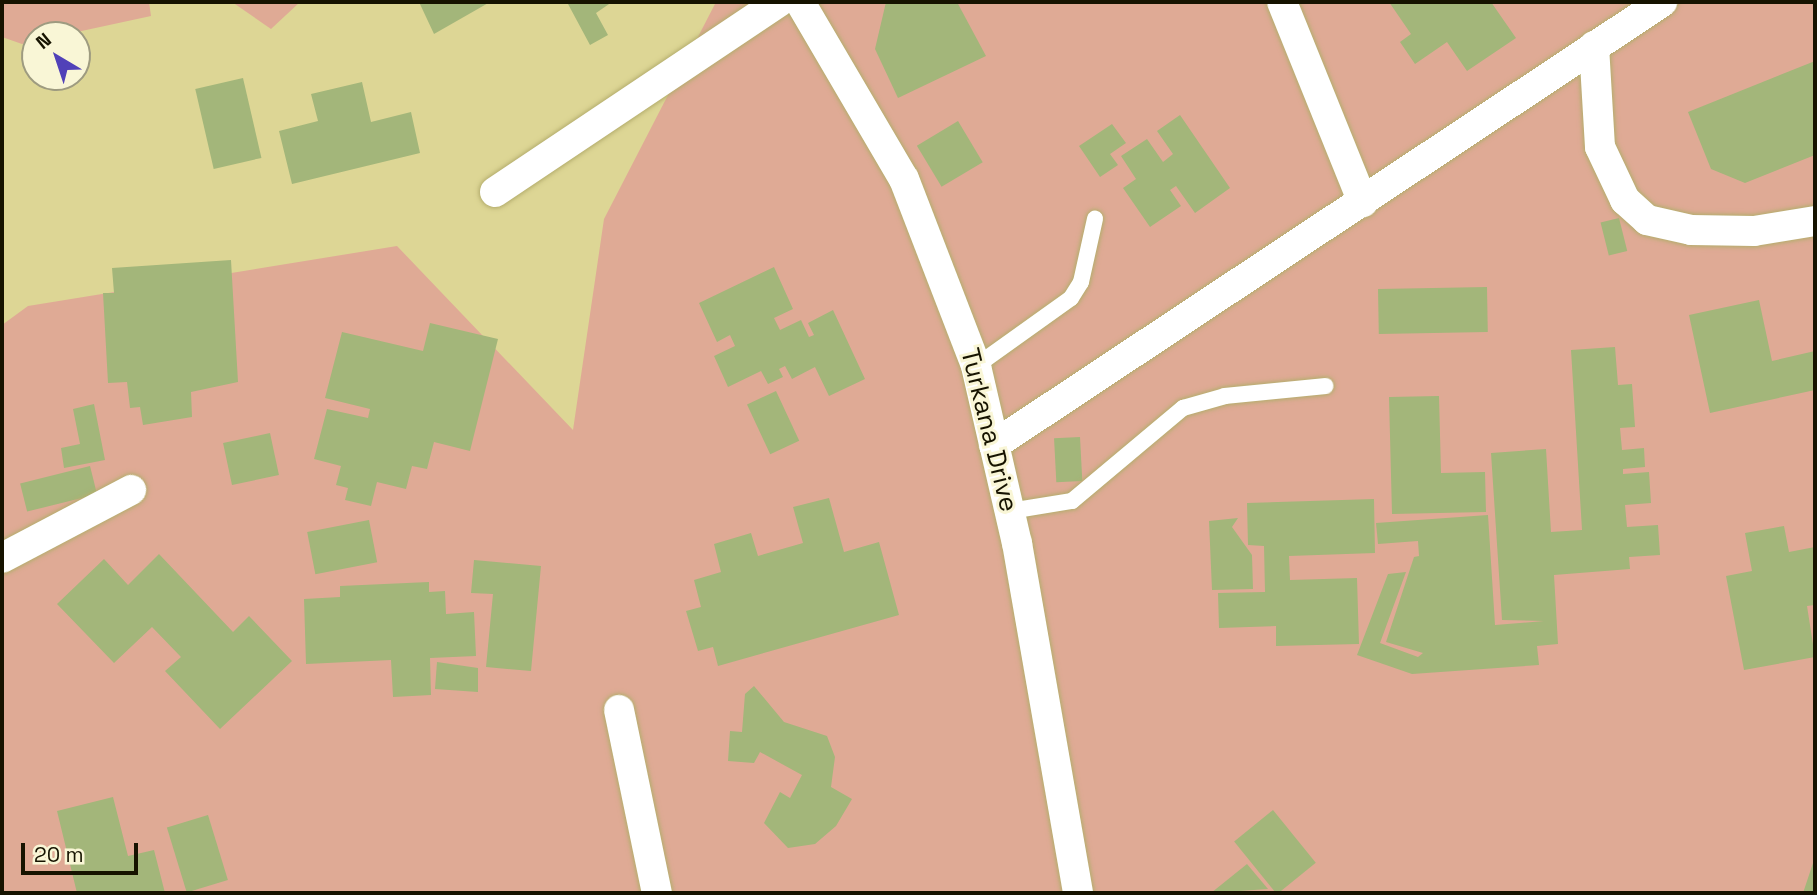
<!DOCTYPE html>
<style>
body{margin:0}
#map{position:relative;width:1817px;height:895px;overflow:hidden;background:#ddd695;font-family:"Space Grotesk",sans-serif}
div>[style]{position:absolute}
.green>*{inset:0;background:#dfaa95}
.building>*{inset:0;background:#a3b67a;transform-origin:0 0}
.roads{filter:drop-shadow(0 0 2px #b4ad6d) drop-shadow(0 0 2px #b4ad6d)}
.lane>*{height:16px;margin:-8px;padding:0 8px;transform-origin:8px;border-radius:8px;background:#fff}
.street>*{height:30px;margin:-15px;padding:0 15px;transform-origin:15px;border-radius:15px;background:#fff}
span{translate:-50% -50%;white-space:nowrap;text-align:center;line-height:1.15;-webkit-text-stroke:6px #f9f6d6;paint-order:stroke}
.street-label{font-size:26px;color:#161300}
.frame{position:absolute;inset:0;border:4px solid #161300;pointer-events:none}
.north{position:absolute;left:21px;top:21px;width:70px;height:70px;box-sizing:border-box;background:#f9f6d6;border:2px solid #9e9b80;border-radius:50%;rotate:321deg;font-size:19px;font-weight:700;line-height:28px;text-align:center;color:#161300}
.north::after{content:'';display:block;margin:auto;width:24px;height:32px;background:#5141b8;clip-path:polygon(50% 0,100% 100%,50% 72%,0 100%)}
.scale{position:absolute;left:21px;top:843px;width:117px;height:32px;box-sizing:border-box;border:4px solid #161300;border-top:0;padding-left:9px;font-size:21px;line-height:24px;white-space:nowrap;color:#161300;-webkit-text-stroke:5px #f9f6d6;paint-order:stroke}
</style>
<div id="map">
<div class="green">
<i style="clip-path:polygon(2px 2px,149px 2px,151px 16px,63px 35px,35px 35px,35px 41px,22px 44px,2px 37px)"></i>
<i style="clip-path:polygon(232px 2px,300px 2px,271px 29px)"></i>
<i style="clip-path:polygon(716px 2px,1815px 2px,1815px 893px,2px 893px,2px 325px,28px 306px,397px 246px,573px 430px,604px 219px)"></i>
</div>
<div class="building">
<i style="clip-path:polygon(419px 2px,490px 2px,434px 34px)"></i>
<i style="clip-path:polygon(572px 2px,612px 2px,596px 13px,608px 35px,590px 45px,568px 4px)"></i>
<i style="clip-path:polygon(886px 2px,957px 2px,986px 56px,898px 98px,875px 49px)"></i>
<i style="clip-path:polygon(1389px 2px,1491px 2px,1516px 38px,1467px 71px,1447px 42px,1415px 64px,1400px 42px,1411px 34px)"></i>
<i style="clip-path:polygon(1815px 61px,1815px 155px,1745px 183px,1711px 169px,1688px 112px)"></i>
<i style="left:243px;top:78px;width:82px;height:49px;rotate:77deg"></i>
<i style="clip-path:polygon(362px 82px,371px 122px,411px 112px,420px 153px,292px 184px,279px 131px,318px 121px,311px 94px)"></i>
<i style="clip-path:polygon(1180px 115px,1230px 188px,1195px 213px,1176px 186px,1170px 190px,1181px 206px,1150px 227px,1123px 188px,1136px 179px,1121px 156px,1147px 139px,1163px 162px,1173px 154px,1157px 131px)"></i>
<i style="left:958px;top:121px;width:48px;height:48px;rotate:59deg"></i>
<i style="clip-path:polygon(1112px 124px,1126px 143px,1110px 154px,1118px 165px,1100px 177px,1079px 146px)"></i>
<i style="left:1619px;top:218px;width:34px;height:19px;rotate:76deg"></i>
<i style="clip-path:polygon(231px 260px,238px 382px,191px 392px,192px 417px,143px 425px,140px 407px,130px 408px,127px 382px,108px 383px,103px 293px,114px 293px,112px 268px)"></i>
<i style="clip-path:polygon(774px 267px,793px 309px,774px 318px,780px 330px,801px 320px,809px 337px,814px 335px,808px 323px,833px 310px,865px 379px,829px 396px,815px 367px,792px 379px,785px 366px,779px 369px,783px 377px,768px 384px,761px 371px,728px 387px,714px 356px,735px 346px,730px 335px,717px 342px,699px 303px)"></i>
<i style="left:1487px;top:287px;width:45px;height:109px;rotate:89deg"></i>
<i style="clip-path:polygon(1759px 300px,1772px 361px,1815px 351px,1815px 390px,1710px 413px,1689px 315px)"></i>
<i style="clip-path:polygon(430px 323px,498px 339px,470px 451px,434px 442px,427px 469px,412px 466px,406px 489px,377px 482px,371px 506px,345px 500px,348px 488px,336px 485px,341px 466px,314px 459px,327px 409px,368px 418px,370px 409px,325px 398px,342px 332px,423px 351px)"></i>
<i style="clip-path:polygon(1615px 347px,1618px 385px,1632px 384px,1635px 427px,1620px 428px,1622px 450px,1644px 448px,1645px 467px,1623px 469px,1623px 474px,1649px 472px,1651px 503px,1625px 505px,1627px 527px,1658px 525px,1660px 555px,1629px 557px,1630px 569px,1554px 575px,1558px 644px,1537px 646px,1539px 665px,1412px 674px,1357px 655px,1388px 574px,1406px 572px,1380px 643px,1418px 657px,1423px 653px,1386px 642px,1414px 557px,1419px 556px,1418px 541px,1378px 544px,1376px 523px,1488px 515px,1495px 625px,1544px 621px,1502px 620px,1491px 453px,1546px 449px,1551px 532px,1582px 530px,1571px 350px)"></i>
<i style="left:776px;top:391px;width:55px;height:32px;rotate:65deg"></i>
<i style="clip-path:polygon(1439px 396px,1441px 473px,1485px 472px,1486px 512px,1392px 514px,1389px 397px)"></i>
<i style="clip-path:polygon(94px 404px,105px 460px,64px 468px,61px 448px,80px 444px,73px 409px)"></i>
<i style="left:270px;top:433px;width:43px;height:48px;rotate:78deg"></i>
<i style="left:1080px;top:437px;width:44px;height:26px;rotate:87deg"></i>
<i style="left:90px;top:466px;width:29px;height:72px;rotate:76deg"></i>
<i style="clip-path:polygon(829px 498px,844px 552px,879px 542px,899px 615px,718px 666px,713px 647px,698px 651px,686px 611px,701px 607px,694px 580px,721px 572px,714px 544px,751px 533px,758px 556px,803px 543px,793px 507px)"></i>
<i style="clip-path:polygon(1374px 499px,1375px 553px,1289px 556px,1290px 580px,1357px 578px,1359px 644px,1276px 646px,1276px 626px,1219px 628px,1218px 593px,1265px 592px,1264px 546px,1248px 545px,1247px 503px)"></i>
<i style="clip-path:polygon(1238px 518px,1232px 527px,1252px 555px,1253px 589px,1212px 590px,1209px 521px)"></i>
<i style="left:369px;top:520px;width:43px;height:63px;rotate:79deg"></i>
<i style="clip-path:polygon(1784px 526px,1789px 552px,1815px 547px,1815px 605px,1807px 606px,1815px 657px,1744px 670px,1726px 576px,1752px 571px,1745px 533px)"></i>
<i style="clip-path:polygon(159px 554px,233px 632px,249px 616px,292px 661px,220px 729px,165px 671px,181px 657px,152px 627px,114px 663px,57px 604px,104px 559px,128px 585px)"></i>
<i style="clip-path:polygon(474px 560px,541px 566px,531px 671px,486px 667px,493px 594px,471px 593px)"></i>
<i style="clip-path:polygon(429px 582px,429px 592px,445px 591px,446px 614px,474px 612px,476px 656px,430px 658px,431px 695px,393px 697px,391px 660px,306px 664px,304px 599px,340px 597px,340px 586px)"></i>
<i style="clip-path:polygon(437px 662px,478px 668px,478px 692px,435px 689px)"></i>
<i style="clip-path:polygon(754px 686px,784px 722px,827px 736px,835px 757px,831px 787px,852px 799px,836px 826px,815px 844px,788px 848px,764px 823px,780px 792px,790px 798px,802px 775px,760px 752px,754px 763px,728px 761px,730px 731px,742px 732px,745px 694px)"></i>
<i style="clip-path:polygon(113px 797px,128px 856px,154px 850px,165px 893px,77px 893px,57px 811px)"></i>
<i style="left:1273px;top:810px;width:68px;height:50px;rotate:51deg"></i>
<i style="left:208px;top:815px;width:68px;height:43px;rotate:73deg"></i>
<i style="clip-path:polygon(1815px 857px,1815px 893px,1803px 893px)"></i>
<i style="clip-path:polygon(1247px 864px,1268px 889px,1211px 893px)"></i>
</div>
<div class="roads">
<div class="lane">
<i style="left:976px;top:366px;width:117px;rotate:-35.6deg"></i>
<i style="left:1071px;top:298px;width:19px;rotate:-58deg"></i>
<i style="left:1081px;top:282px;width:65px;rotate:-77.5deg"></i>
<i style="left:1010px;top:511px;width:63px;rotate:-9.2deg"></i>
<i style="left:1072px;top:501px;width:145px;rotate:-40deg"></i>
<i style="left:1183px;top:408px;width:44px;rotate:-15.9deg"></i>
<i style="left:1225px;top:396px;width:101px;rotate:-5.7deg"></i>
</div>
<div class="street">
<i style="left:800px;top:2px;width:205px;rotate:59.6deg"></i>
<i style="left:904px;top:179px;width:200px;rotate:68.9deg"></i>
<i style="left:976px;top:366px;width:182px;rotate:77deg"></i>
<i style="left:1017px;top:543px;width:355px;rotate:80.1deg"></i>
<i style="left:1282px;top:2px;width:216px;rotate:68deg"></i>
<i style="left:1594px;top:46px;width:101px;rotate:86.6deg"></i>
<i style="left:1600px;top:147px;width:59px;rotate:64.7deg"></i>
<i style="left:1625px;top:200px;width:30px;rotate:42deg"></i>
<i style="left:1647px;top:220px;width:45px;rotate:12.8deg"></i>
<i style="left:1691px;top:230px;width:63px;rotate:0.9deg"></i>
<i style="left:1754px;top:231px;width:62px;rotate:-9.3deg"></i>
<i style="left:495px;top:192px;width:342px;rotate:-33.8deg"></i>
<i style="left:994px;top:445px;width:802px;rotate:-33.55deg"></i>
<i style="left:2px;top:558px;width:146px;rotate:-27.8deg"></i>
<i style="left:619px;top:710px;width:187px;rotate:78.3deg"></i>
</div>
</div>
<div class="street-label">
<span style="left:989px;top:430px;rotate:76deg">Turkana Drive</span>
</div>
<div class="frame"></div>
<div class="north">N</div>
<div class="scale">20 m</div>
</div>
